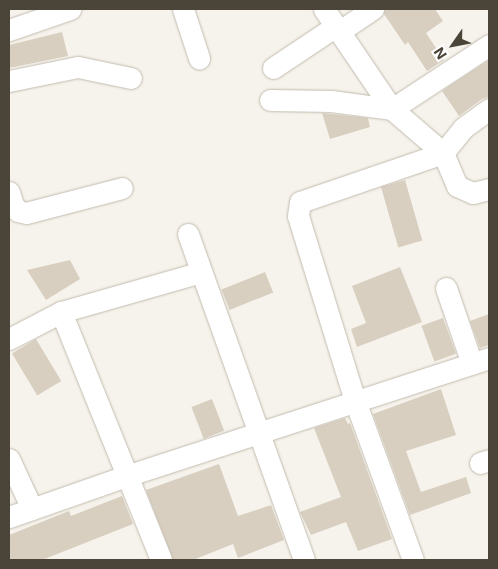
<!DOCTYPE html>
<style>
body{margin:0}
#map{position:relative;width:498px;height:569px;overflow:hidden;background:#f6f3ec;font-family:Inter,sans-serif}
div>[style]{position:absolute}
.building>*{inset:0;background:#d8cfc1;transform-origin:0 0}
.roads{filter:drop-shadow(0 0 1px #c2bbae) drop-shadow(0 0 1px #c2bbae)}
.minor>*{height:21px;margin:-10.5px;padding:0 10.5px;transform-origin:10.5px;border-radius:10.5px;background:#fff}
span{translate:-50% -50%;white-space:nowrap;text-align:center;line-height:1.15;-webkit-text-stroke:4px #fff;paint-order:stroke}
.frame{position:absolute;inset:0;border:10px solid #4b4439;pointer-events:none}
.north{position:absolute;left:428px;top:20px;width:50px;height:50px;-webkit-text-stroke:4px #fff;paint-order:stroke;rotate:237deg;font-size:14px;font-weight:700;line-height:20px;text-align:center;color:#4b4439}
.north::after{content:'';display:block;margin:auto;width:18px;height:22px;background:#4b4439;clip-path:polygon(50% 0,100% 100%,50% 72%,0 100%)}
</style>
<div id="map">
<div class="building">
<i style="clip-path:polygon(385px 9px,435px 9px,443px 21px,426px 33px,444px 60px,427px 71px,408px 42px,405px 45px,384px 14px)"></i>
<i style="clip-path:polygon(62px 32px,68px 56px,9px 68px,9px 45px)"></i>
<i style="clip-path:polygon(489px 60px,489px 97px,482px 99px,459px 116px,442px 91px)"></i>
<i style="clip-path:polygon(322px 113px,368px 118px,370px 127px,330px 139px)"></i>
<i style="left:405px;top:180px;width:63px;height:25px;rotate:74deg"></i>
<i style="clip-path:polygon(70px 260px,80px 279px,46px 300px,27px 270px)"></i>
<i style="clip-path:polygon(400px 267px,422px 322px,357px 347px,351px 329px,366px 323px,352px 286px)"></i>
<i style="left:265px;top:272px;width:22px;height:47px;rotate:68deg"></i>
<i style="clip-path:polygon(489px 314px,489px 345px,480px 348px,470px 321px)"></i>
<i style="left:443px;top:318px;width:38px;height:23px;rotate:70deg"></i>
<i style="left:36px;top:339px;width:49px;height:28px;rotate:59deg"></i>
<i style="clip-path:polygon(441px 389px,456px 435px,406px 451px,421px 492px,466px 477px,471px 493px,410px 515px,373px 414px)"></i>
<i style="left:212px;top:399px;width:34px;height:22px;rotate:69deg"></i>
<i style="clip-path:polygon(345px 418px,348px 424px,350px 423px,392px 539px,358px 551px,346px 522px,311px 535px,300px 512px,341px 497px,314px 428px)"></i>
<i style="clip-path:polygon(219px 464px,238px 516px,271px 505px,284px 540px,238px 558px,233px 544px,193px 560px,173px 560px,146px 490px)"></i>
<i style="clip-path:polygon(122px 496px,133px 524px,42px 560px,9px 560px,9px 535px,69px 511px,71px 516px)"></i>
</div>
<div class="roads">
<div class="minor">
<i style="left:183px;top:9px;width:52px;rotate:71.9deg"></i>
<i style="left:324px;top:9px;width:121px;rotate:55.8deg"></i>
<i style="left:392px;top:109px;width:67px;rotate:40.8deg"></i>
<i style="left:443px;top:153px;width:36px;rotate:67deg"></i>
<i style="left:457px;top:186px;width:17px;rotate:24deg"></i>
<i style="left:473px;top:193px;width:16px;rotate:-14deg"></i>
<i style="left:9px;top:30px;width:65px;rotate:-19deg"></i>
<i style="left:340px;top:31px;width:40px;rotate:-34deg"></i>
<i style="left:273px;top:68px;width:76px;rotate:-33.7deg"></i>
<i style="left:9px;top:81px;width:70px;rotate:-11.5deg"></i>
<i style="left:78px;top:67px;width:54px;rotate:11.7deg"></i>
<i style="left:270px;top:100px;width:61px;rotate:0.9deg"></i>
<i style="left:331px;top:101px;width:62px;rotate:7.5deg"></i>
<i style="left:392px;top:109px;width:116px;rotate:-33.4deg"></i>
<i style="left:9px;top:192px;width:14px;rotate:73deg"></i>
<i style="left:13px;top:205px;width:8px;rotate:50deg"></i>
<i style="left:18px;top:211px;width:8px;rotate:14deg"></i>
<i style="left:26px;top:213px;width:99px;rotate:-14.6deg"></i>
<i style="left:188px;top:234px;width:346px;rotate:70.4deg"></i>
<i style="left:446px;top:288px;width:80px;rotate:71.1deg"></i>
<i style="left:61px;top:312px;width:267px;rotate:68deg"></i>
<i style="left:9px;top:339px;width:59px;rotate:-27.4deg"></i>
<i style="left:61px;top:312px;width:146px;rotate:-15.9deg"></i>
<i style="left:9px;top:459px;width:55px;rotate:65.3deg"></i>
<i style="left:480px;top:463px;width:9px;rotate:-18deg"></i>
<i style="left:9px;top:517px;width:124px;rotate:-19.3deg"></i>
<i style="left:126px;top:476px;width:382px;rotate:-18deg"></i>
<i style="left:413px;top:560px;width:169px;rotate:-110deg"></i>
<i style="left:355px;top:401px;width:194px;rotate:-107.1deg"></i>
<i style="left:298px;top:216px;width:14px;rotate:-82deg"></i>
<i style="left:300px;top:202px;width:151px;rotate:-18.9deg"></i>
<i style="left:443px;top:153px;width:32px;rotate:-51deg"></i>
<i style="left:463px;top:128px;width:32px;rotate:-36deg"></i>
</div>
</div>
<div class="frame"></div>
<div class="north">N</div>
</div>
